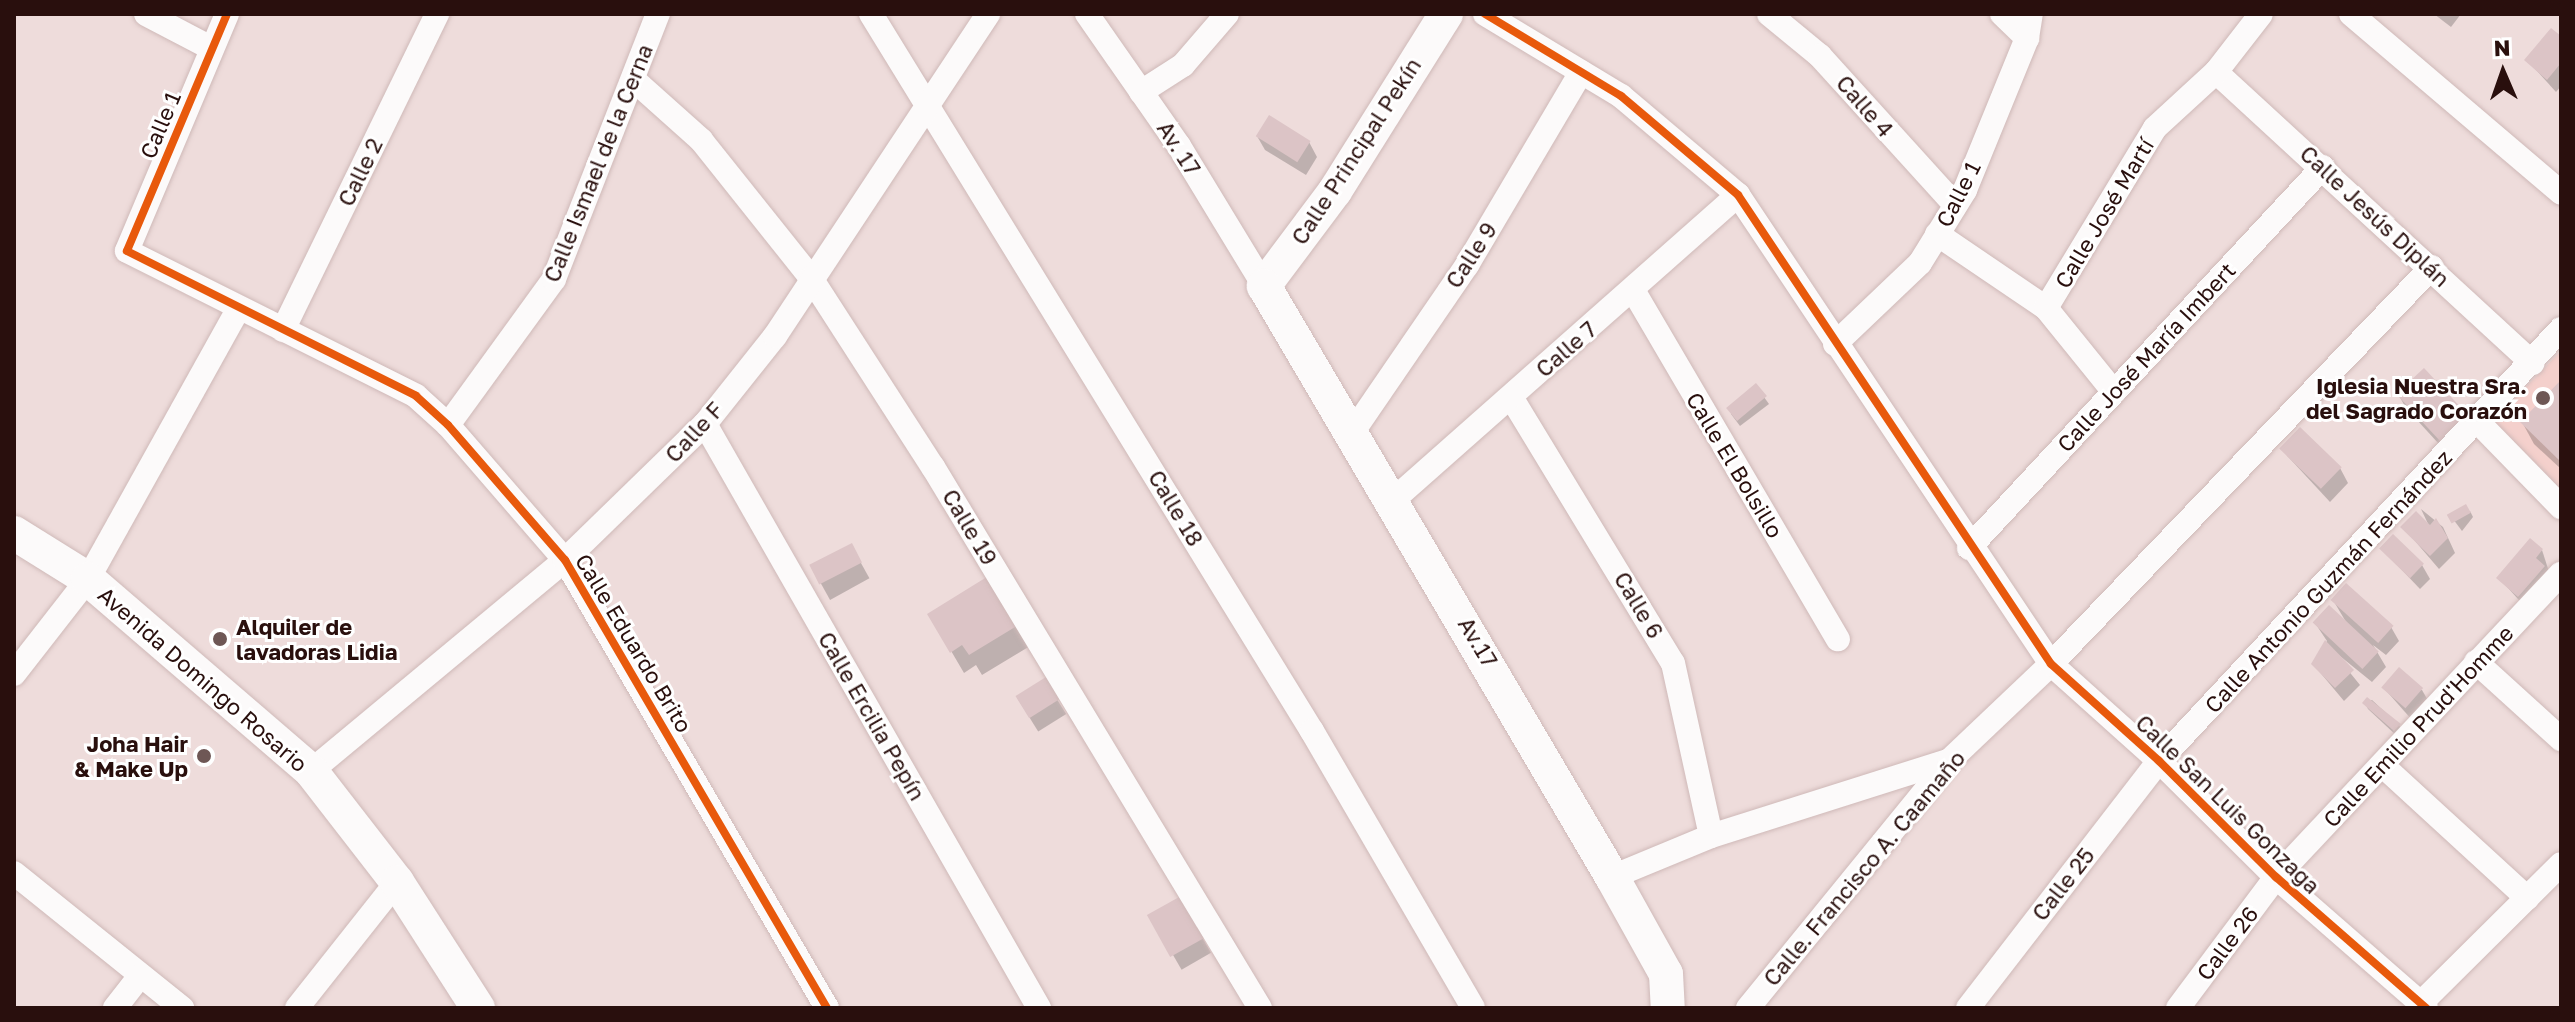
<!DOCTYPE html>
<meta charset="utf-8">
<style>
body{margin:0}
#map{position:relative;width:2575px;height:1022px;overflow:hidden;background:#eedcdb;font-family:"Golos Text",sans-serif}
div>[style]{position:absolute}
.built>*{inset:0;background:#f4d0cc}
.shadow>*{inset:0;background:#0003;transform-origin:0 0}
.building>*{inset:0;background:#dcc4c6;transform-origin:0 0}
.roads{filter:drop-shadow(0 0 2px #cfb9b8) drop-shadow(0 0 2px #cfb9b8)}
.minor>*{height:24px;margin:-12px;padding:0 12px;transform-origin:12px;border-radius:12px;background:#fcfafa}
.secondary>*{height:34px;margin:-17px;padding:0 17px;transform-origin:17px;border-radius:17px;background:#fcfafa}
.cycleway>*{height:8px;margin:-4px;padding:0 4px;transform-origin:4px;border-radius:4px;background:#e8590c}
.dots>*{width:22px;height:22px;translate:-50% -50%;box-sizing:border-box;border:4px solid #fff;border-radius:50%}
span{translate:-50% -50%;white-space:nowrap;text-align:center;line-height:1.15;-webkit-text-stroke:6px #fff;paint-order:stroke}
.street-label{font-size:22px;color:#290f0d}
.poi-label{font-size:22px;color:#290f0d;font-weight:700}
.right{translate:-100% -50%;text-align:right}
.left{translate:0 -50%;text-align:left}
.frame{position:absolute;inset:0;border:16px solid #290f0d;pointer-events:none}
.north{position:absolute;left:2463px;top:32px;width:80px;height:80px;-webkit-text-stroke:6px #fff;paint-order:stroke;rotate:358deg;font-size:22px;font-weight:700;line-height:32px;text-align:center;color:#290f0d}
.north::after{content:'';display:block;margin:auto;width:28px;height:36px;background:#290f0d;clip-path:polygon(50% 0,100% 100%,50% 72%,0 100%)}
</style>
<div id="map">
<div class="built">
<i style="clip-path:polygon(2561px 351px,2561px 494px,2489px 425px)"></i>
</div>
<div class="shadow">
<i style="clip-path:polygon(2434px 14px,2461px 14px,2451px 27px)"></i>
<i style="clip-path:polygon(2561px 39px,2561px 86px,2556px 92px,2527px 60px)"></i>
<i style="clip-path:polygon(1257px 136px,1309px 142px,1317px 157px,1306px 175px,1265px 150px)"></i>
<i style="clip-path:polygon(2561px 383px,2561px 469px,2534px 444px,2522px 422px)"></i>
<i style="clip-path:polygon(1756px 386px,1769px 404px,1740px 426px,1731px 414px)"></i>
<i style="clip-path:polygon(2398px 394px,2467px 418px,2449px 455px,2406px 408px)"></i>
<i style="clip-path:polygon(2281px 449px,2340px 468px,2348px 483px,2330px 502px)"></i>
<i style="clip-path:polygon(2421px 509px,2443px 527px,2455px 553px,2439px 569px,2403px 527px,2430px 528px)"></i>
<i style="clip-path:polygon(2470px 511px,2473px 517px,2462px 531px,2453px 519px)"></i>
<i style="left:851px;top:545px;width:38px;height:45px;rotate:61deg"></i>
<i style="clip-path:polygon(2381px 548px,2422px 565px,2430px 579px,2420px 589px)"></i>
<i style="clip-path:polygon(2542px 550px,2552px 581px,2527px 609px,2499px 578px)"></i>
<i style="clip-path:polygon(989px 578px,1030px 646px,982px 675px,976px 665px,964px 673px,930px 615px)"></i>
<i style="clip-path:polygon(2333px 600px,2391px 627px,2399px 641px,2386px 655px,2373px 645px,2386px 667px,2372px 682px,2330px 648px,2360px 685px,2344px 701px,2313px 664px,2327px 641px,2315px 623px,2346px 622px)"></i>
<i style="left:1045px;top:680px;width:40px;height:33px;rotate:58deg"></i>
<i style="clip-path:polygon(2383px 687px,2422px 690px,2430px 704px,2412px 720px)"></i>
<i style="clip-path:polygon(2372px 700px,2399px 725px,2403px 732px,2398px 737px,2368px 709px,2365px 703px)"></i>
<i style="left:1180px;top:899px;width:62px;height:34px;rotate:60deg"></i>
</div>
<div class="building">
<i style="clip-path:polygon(2551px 28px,2561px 36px,2561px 63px,2547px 80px,2524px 60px)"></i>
<i style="left:1269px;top:115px;width:49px;height:25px;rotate:32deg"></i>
<i style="left:2424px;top:368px;width:66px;height:38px;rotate:47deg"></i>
<i style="clip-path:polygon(2561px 380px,2561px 462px,2520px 422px)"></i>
<i style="left:1756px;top:383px;width:17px;height:39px;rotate:50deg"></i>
<i style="left:2300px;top:427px;width:58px;height:30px;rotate:44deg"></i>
<i style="left:2466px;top:504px;width:10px;height:22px;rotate:61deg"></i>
<i style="clip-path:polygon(2416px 511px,2430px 525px,2436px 518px,2448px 538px,2430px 556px,2400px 527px)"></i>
<i style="left:2393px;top:534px;width:43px;height:20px;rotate:44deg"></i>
<i style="clip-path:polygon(2530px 538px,2543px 549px,2536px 558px,2545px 566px,2518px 597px,2496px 578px)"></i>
<i style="left:852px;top:543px;width:22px;height:48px;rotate:63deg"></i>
<i style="clip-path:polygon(990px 575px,1020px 624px,969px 655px,962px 645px,950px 653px,927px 614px)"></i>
<i style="left:2346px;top:583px;width:64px;height:23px;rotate:42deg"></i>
<i style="left:2329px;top:605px;width:68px;height:24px;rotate:43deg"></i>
<i style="clip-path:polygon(2325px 640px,2354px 670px,2335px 688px,2311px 664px)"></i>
<i style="left:2399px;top:667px;width:32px;height:27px;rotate:41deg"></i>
<i style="left:1046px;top:677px;width:26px;height:36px;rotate:58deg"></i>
<i style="clip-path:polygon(2367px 697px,2401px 724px,2394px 731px,2362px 703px)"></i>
<i style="left:1181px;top:896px;width:48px;height:39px;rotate:61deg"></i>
</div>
<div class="roads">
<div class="minor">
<i style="left:146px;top:14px;width:73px;rotate:27.6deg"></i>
<i style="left:227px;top:14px;width:257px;rotate:112.9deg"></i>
<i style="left:127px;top:251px;width:323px;rotate:26.6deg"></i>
<i style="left:416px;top:396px;width:43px;rotate:42.2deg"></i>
<i style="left:448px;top:425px;width:179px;rotate:49.1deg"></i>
<i style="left:565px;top:560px;width:519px;rotate:59.68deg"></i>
<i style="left:871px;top:14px;width:842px;rotate:58.41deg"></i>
<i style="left:1312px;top:731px;width:320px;rotate:59.8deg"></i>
<i style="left:1087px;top:14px;width:161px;rotate:55.1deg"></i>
<i style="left:1179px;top:146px;width:164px;rotate:58.7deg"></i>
<i style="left:1485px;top:14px;width:159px;rotate:31.1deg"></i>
<i style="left:1621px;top:96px;width:153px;rotate:40.2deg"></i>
<i style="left:1738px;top:195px;width:564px;rotate:56.28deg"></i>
<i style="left:2051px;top:664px;width:145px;rotate:41.9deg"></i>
<i style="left:2159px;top:761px;width:165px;rotate:44.8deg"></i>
<i style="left:2276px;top:877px;width:199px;rotate:41.1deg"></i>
<i style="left:1769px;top:14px;width:66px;rotate:39.5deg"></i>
<i style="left:1820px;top:56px;width:201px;rotate:47.8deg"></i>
<i style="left:2002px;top:14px;width:35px;rotate:44deg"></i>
<i style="left:2351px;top:14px;width:276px;rotate:40.4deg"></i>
<i style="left:2216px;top:72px;width:430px;rotate:42.6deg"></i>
<i style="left:635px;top:81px;width:89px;rotate:41.8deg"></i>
<i style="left:701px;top:140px;width:176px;rotate:51.4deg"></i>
<i style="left:811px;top:278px;width:225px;rotate:57.2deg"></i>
<i style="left:933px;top:467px;width:632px;rotate:58.85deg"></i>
<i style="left:1141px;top:92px;width:50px;rotate:-32.7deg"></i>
<i style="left:1183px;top:65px;width:67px;rotate:-49.2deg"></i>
<i style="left:1937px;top:234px;width:132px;rotate:34.2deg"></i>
<i style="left:2046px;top:308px;width:108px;rotate:51deg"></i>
<i style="left:1633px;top:290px;width:405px;rotate:59.6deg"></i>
<i style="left:2046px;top:308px;width:210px;rotate:-58.8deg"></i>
<i style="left:2155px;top:128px;width:83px;rotate:-42.6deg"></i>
<i style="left:2216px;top:72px;width:73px;rotate:-52.2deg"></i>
<i style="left:283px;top:330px;width:352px;rotate:-64deg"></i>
<i style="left:1835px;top:344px;width:117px;rotate:-43.6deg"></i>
<i style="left:1920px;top:263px;width:86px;rotate:-58.3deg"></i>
<i style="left:1965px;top:190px;width:164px;rotate:-67.8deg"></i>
<i style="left:2027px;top:38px;width:24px;rotate:-81deg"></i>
<i style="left:1511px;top:397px;width:311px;rotate:58.7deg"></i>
<i style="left:1673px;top:663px;width:177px;rotate:77.6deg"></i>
<i style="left:2478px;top:422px;width:119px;rotate:45.7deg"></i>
<i style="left:705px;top:424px;width:673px;rotate:60.23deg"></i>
<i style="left:448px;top:425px;width:180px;rotate:-54deg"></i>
<i style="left:554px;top:279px;width:285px;rotate:-68.6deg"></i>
<i style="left:1352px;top:433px;width:204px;rotate:-55.6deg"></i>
<i style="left:1467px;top:265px;width:224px;rotate:-59.4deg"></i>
<i style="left:1392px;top:501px;width:462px;rotate:-41.5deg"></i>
<i style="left:1969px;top:548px;width:520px;rotate:-47.1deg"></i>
<i style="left:2476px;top:662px;width:115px;rotate:42.2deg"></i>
<i style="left:14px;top:674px;width:120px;rotate:-52.1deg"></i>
<i style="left:88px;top:579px;width:309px;rotate:-60.9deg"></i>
<i style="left:2382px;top:765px;width:197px;rotate:42.5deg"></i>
<i style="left:311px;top:771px;width:330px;rotate:-39.7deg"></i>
<i style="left:565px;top:560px;width:195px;rotate:-44.2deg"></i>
<i style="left:705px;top:424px;width:112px;rotate:-51.5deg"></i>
<i style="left:775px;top:336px;width:386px;rotate:-56.5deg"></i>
<i style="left:14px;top:873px;width:216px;rotate:38.8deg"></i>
<i style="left:1612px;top:877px;width:107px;rotate:-22.5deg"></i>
<i style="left:1711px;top:836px;width:251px;rotate:-17.6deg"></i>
<i style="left:2421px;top:1003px;width:197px;rotate:-44.8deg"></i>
<i style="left:115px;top:1008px;width:41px;rotate:-52deg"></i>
<i style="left:297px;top:1008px;width:161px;rotate:-51.6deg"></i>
<i style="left:1748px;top:1008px;width:320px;rotate:-50.8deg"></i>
<i style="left:1950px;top:760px;width:139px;rotate:-43.5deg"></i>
<i style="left:2051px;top:664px;width:550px;rotate:-46.18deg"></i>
<i style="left:1968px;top:1008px;width:312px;rotate:-52.3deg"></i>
<i style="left:2159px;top:761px;width:590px;rotate:-47.06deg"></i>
<i style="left:2178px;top:1008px;width:164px;rotate:-53.2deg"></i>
<i style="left:2276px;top:877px;width:416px;rotate:-46.8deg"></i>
</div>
<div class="secondary">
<i style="left:1446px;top:14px;width:209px;rotate:122.1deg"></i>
<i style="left:1335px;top:191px;width:119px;rotate:126.8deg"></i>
<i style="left:1264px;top:286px;width:686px;rotate:59.51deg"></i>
<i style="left:1612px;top:877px;width:111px;rotate:60.9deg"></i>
<i style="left:1666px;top:974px;width:34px;rotate:87deg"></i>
<i style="left:14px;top:533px;width:87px;rotate:31.9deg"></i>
<i style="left:88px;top:579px;width:294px;rotate:40.7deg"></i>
<i style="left:311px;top:771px;width:140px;rotate:52.2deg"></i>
<i style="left:397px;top:882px;width:150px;rotate:57.3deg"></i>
</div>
</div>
<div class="cycleway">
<i style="left:227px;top:14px;width:257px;rotate:112.9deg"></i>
<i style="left:127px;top:251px;width:323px;rotate:26.6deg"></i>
<i style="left:416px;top:396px;width:43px;rotate:42.2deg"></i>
<i style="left:448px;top:425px;width:179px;rotate:49.1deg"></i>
<i style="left:565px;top:560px;width:519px;rotate:59.68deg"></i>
<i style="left:1485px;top:14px;width:159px;rotate:31.1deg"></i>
<i style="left:1621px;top:96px;width:153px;rotate:40.2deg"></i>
<i style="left:1738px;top:195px;width:564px;rotate:56.28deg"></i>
<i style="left:2051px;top:664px;width:145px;rotate:41.9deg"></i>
<i style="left:2159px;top:761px;width:165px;rotate:44.8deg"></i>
<i style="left:2276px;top:877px;width:199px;rotate:41.1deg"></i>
</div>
<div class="dots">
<i style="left:2543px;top:398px;background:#6e5755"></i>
<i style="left:220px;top:639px;background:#6e5755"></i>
<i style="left:204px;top:756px;background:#6e5755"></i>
</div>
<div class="street-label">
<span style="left:1865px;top:106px;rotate:49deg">Calle 4</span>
<span style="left:160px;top:125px;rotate:-67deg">Calle 1</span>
<span style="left:1179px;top:148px;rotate:57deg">Av. 17</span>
<span style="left:1356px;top:151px;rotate:-57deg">Calle Principal Pekín</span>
<span style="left:598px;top:163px;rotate:-68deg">Calle Ismael de la Cerna</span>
<span style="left:360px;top:172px;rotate:-64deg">Calle 2</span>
<span style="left:1958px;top:194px;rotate:-63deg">Calle 1</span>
<span style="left:2104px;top:213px;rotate:-59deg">Calle José Martí</span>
<span style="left:2375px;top:216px;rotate:43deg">Calle Jesús Diplán</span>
<span style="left:1471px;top:255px;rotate:-57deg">Calle 9</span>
<span style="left:1566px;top:349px;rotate:-41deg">Calle 7</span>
<span style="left:2146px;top:357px;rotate:-47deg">Calle José María Imbert</span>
<span style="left:694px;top:432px;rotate:-47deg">Calle F</span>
<span style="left:1735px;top:465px;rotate:59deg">Calle El Bolsillo</span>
<span style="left:1176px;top:508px;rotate:59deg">Calle 18</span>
<span style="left:970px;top:527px;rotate:59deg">Calle 19</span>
<span style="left:2328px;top:581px;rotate:-47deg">Calle Antonio Guzmán Fernández</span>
<span style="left:1639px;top:605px;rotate:59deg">Calle 6</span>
<span style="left:1478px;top:642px;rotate:59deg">Av.17</span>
<span style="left:634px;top:643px;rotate:59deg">Calle Eduardo Brito</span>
<span style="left:203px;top:679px;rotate:41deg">Avenida Domingo Rosario</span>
<span style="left:872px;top:716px;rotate:60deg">Calle Ercilia Pepín</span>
<span style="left:2418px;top:726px;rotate:-47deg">Calle Emilio Prud'Homme</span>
<span style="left:2228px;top:804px;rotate:44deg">Calle San Luis Gonzaga</span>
<span style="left:1864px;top:868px;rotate:-50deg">Calle. Francisco A. Caamaño</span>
<span style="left:2063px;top:884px;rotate:-52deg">Calle 25</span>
<span style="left:2227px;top:943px;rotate:-53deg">Calle 26</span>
</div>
<div class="poi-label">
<span class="right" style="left:2527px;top:398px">Iglesia Nuestra Sra.<br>del Sagrado Corazón</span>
<span class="left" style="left:236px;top:639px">Alquiler de<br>lavadoras Lidia</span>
<span class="right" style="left:188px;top:756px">Joha Hair<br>&amp; Make Up</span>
</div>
<div class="frame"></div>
<div class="north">N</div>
</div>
